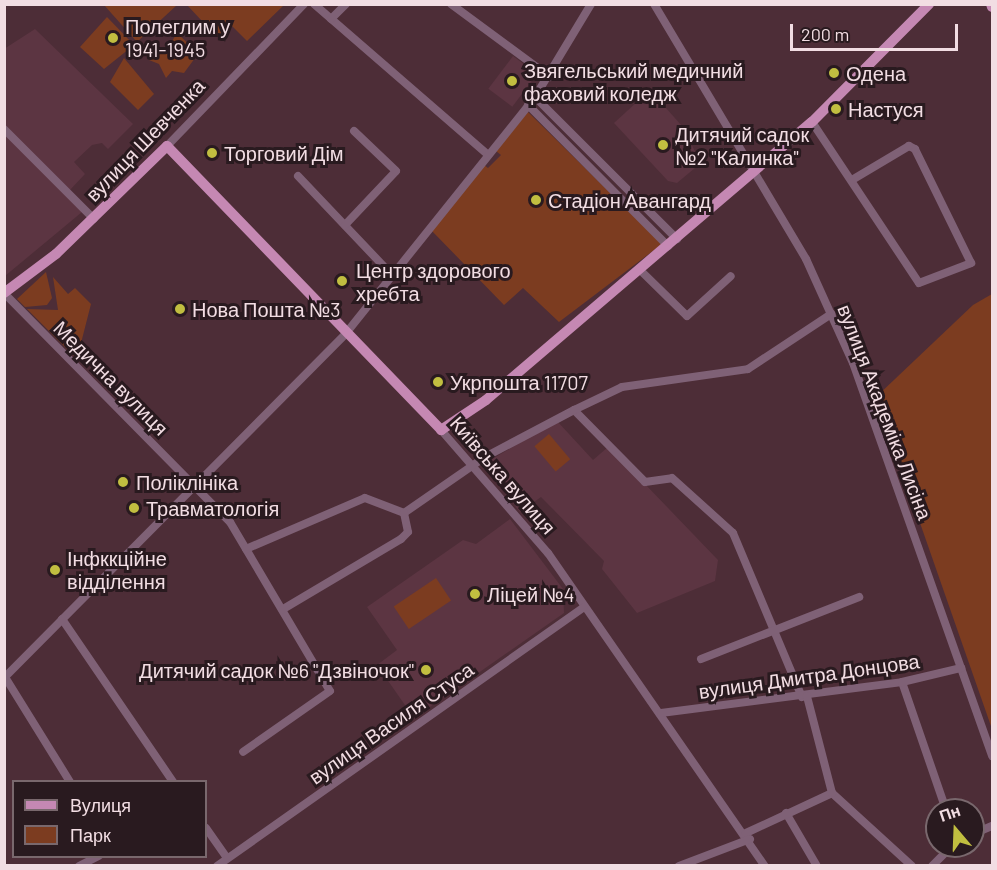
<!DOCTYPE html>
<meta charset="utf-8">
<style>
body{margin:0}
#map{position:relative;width:997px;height:870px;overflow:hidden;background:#4d2d37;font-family:Barlow,sans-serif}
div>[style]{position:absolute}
.built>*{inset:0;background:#5c3542;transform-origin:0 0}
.green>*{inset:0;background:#7c3c20;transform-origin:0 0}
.minor>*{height:8px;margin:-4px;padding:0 4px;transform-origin:4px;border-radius:4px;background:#7f6176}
.major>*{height:10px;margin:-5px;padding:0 5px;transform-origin:5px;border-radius:5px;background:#c588b3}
.dots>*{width:16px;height:16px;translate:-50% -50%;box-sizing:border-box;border:3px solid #291a1f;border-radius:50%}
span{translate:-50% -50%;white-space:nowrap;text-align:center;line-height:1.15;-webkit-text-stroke:6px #291a1f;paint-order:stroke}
.poi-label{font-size:20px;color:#f2dde3}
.left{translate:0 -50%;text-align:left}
.right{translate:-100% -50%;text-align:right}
.street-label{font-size:20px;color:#f2dde3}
.frame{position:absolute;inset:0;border:6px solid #f2dde3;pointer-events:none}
.legend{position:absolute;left:12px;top:780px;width:195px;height:78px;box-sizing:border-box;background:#291a1f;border:2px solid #79686d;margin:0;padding:8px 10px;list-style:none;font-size:18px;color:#f2dde3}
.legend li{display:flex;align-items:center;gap:12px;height:30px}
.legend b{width:30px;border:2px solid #79686d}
.north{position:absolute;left:925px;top:798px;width:60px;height:60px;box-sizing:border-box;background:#291a1f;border:2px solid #79686d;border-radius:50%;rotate:341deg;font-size:16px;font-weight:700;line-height:24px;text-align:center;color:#f2dde3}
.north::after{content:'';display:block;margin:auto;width:21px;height:27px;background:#c1be40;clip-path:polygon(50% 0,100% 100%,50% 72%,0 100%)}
.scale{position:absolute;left:790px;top:24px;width:168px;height:27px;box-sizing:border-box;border:3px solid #f2dde3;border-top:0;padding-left:8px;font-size:18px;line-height:21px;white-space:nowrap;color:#f2dde3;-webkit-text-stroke:4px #291a1f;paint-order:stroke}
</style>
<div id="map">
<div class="built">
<i style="clip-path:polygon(35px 29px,133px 124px,108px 149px,102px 143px,92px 145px,74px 162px,85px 174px,69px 191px,5px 125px,4px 49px)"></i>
<i style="left:513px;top:56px;width:30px;height:41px;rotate:37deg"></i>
<i style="clip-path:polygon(650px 90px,682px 126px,701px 163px,677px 183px,668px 181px,614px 123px)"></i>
<i style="clip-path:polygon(4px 133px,82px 212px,5px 276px,4px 276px)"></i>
<i style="clip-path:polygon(557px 421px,593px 460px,608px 447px,645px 484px,718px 560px,715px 581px,637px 613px,602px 569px,604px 561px,541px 497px,520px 512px,482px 465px)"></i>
<i style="clip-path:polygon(510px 519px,563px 589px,564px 613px,414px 718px,377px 665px,397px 650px,367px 607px,463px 540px,476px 544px)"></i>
</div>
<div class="green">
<i style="clip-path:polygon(104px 5px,177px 5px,137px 42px)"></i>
<i style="clip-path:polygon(187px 5px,284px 5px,247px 41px,231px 25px,217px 37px)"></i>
<i style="clip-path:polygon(107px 17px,134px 45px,104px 69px,80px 47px)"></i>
<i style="clip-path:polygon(177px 33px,194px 49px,195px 58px,184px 73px,172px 71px,166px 78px,159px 64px,149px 60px,156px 47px,166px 51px)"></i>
<i style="clip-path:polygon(124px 58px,154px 94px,138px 110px,110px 82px)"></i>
<i style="clip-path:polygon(528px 112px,662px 244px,559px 322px,523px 288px,504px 305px,431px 230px,484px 165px,488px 168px,501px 155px,496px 151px)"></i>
<i style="clip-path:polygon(46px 272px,52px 298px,47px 305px,25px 307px,17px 299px)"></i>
<i style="clip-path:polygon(53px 277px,68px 294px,75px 288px,91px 304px,80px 347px,90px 350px,79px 361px,27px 309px,58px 310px)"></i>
<i style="clip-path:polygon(992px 294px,992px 729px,876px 397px,973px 305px)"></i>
<i style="left:549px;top:434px;width:33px;height:19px;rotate:50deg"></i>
<i style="left:436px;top:578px;width:27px;height:51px;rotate:56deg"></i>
</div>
<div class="minor">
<i style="left:314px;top:4px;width:229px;rotate:40.9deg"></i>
<i style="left:451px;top:4px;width:123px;rotate:36.4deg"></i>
<i style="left:654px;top:4px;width:297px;rotate:59.2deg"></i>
<i style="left:806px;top:259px;width:114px;rotate:65.7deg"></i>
<i style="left:853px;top:363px;width:417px;rotate:70.5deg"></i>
<i style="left:331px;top:19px;width:21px;rotate:-45deg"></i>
<i style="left:535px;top:97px;width:201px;rotate:45deg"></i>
<i style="left:528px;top:105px;width:199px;rotate:45.2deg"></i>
<i style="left:812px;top:122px;width:193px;rotate:56.4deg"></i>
<i style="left:919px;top:283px;width:56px;rotate:-21deg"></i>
<i style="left:971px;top:263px;width:127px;rotate:-116.2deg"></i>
<i style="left:915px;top:149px;width:7px;rotate:-153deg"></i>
<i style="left:909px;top:146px;width:66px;rotate:149.2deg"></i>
<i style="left:4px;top:129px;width:127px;rotate:45deg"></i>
<i style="left:167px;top:146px;width:197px;rotate:-46deg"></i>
<i style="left:298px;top:176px;width:134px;rotate:46.5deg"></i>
<i style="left:345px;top:225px;width:74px;rotate:-46.6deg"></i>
<i style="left:396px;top:171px;width:58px;rotate:-136.4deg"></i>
<i style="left:639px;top:269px;width:67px;rotate:44.4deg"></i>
<i style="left:687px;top:316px;width:59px;rotate:-42.3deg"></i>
<i style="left:4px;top:293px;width:322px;rotate:45.4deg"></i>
<i style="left:230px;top:522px;width:196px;rotate:59.4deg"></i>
<i style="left:330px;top:691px;width:106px;rotate:145deg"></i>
<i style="left:574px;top:410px;width:101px;rotate:45.4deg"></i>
<i style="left:645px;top:482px;width:27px;rotate:-8deg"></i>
<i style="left:672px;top:478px;width:82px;rotate:42deg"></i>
<i style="left:733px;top:533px;width:178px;rotate:67.2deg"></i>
<i style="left:441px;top:430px;width:163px;rotate:49deg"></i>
<i style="left:548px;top:553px;width:381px;rotate:55.3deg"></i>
<i style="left:404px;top:513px;width:98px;rotate:-34.7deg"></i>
<i style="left:485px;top:457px;width:101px;rotate:-27.8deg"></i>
<i style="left:574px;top:410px;width:53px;rotate:-25.6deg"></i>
<i style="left:622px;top:387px;width:127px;rotate:-8.1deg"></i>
<i style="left:748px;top:369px;width:100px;rotate:-33.5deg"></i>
<i style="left:246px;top:549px;width:129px;rotate:-23.2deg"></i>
<i style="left:365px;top:498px;width:42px;rotate:21deg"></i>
<i style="left:404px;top:513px;width:19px;rotate:78deg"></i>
<i style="left:408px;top:532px;width:10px;rotate:135deg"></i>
<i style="left:401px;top:539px;width:137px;rotate:149.3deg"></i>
<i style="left:62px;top:619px;width:197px;rotate:55.7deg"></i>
<i style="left:701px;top:659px;width:170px;rotate:-21.4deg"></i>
<i style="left:5px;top:677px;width:123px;rotate:58.2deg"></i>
<i style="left:4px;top:678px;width:487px;rotate:-45.2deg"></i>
<i style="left:347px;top:332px;width:301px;rotate:-51.3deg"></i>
<i style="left:535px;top:97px;width:109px;rotate:-58.9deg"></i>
<i style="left:902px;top:682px;width:135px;rotate:71deg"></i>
<i style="left:661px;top:713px;width:243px;rotate:-7.3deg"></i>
<i style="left:902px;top:682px;width:61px;rotate:-13.3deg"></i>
<i style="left:832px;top:793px;width:108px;rotate:42.4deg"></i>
<i style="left:786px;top:813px;width:61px;rotate:59.7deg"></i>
<i style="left:206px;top:828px;width:37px;rotate:55deg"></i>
<i style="left:746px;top:833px;width:95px;rotate:-24.9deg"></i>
<i style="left:832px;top:793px;width:100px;rotate:-104.5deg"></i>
<i style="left:973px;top:834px;width:21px;rotate:-23deg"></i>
<i style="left:79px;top:866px;width:22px;rotate:-27deg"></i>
<i style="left:217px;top:866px;width:448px;rotate:-35.2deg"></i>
<i style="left:679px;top:866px;width:76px;rotate:-20.8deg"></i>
<i style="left:932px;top:866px;width:28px;rotate:-45deg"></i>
</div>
<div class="major">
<i style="left:991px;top:4px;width:3px;rotate:72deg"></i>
<i style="left:4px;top:293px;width:65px;rotate:-36.9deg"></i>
<i style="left:56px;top:254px;width:155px;rotate:-44.2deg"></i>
<i style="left:167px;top:146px;width:395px;rotate:46deg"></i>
<i style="left:441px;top:430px;width:54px;rotate:-33.7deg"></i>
<i style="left:486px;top:400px;width:428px;rotate:-40.5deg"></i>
<i style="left:812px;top:122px;width:166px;rotate:-45.2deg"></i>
</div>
<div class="dots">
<i style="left:113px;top:38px;background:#c1be40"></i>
<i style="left:834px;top:73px;background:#c1be40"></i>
<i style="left:512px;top:81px;background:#c1be40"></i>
<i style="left:836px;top:109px;background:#c1be40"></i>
<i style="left:663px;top:145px;background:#c1be40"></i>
<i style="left:212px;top:153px;background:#c1be40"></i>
<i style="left:536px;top:200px;background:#c1be40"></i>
<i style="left:342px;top:281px;background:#c1be40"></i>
<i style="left:180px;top:309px;background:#c1be40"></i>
<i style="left:438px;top:382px;background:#c1be40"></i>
<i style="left:123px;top:482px;background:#c1be40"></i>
<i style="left:134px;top:508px;background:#c1be40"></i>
<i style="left:55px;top:570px;background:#c1be40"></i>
<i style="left:475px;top:594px;background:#c1be40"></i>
<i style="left:426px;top:670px;background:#c1be40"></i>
</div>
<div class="poi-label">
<span class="left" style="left:125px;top:38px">Полеглим у<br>1941-1945</span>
<span class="left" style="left:524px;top:82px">Звягельський медичний<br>фаховий коледж</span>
<span class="left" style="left:846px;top:73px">Одена</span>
<span class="left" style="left:848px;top:109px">Настуся</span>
<span class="left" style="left:675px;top:146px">Дитячий садок<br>№2 "Калинка"</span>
<span class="left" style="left:224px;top:153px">Торговий Дім</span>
<span class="left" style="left:548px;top:200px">Стадіон Авангард</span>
<span class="left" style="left:356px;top:282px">Центр здорового<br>хребта</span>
<span class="left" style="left:192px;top:309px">Нова Пошта №3</span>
<span class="left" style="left:450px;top:382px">Укрпошта 11707</span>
<span class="left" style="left:136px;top:482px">Поліклініка</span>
<span class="left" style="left:146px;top:508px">Травматологія</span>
<span class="left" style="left:67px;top:570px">Інфккційне<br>відділення</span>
<span class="left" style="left:487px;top:594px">Ліцей №4</span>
<span class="right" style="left:414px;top:670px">Дитячий садок №6 "Дзвіночок"</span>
</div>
<div class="street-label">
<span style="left:145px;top:140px;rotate:-46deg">вулиця Шевченка</span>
<span style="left:111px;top:378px;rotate:45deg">Медична вулиця</span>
<span style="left:885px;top:412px;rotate:69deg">вулиця Академіка Лисіна</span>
<span style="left:503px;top:475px;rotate:49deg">Київська вулиця</span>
<span style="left:809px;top:676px;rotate:-8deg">вулиця Дмитра Донцова</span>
<span style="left:391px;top:723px;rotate:-35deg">вулиця Василя Стуса</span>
</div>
<div class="frame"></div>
<ul class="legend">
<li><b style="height:8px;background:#c588b3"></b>Вулиця</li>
<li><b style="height:16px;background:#7c3c20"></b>Парк</li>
</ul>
<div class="north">Пн</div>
<div class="scale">200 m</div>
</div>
